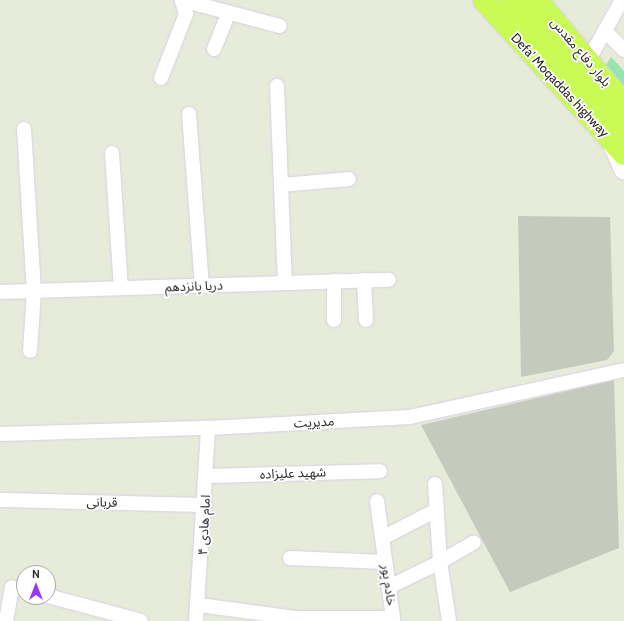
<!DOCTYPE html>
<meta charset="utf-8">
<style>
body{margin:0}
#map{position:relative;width:624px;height:621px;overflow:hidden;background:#e7ecda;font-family:Cabin,"Noto Sans Arabic",sans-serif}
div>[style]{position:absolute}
.green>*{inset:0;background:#95e4b1}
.building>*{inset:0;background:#c6cabd}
.roads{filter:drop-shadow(0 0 1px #d9d0e3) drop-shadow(0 0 1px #d9d0e3)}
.minor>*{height:14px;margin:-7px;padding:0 7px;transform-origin:7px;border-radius:7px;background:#fff}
.secondary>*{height:20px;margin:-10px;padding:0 10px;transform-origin:10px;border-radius:10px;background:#fff}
.trunk>*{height:22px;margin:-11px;padding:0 11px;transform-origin:11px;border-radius:11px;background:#cafa55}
span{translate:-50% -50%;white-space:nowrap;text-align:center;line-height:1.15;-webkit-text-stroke:3.5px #fff;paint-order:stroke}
.street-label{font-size:13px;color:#292929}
.north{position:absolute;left:16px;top:565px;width:40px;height:40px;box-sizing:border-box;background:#fff;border:1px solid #a9a9a9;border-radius:50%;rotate:0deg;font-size:11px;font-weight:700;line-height:16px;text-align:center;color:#292929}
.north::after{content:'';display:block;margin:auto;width:14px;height:18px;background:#9b35fe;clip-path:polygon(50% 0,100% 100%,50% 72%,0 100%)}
</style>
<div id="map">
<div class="green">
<i style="clip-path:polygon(611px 57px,624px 71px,624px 101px,600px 75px)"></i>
</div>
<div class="building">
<i style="clip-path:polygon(518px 216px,610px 217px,614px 351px,607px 360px,521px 377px)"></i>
<i style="clip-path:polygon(614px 380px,619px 548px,510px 592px,421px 425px)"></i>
</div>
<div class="roads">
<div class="minor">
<i style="left:182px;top:0;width:101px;rotate:14.9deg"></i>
<i style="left:605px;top:31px;width:27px;rotate:45deg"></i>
<i style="left:214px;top:49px;width:38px;rotate:-68deg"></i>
<i style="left:588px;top:61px;width:70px;rotate:-60.9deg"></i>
<i style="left:161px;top:78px;width:69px;rotate:-68.7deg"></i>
<i style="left:186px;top:14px;width:14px;rotate:-107deg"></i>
<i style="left:277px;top:86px;width:197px;rotate:87.7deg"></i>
<i style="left:189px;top:114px;width:172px;rotate:85.7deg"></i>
<i style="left:24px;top:129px;width:162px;rotate:86.5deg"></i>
<i style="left:34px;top:291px;width:60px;rotate:93.8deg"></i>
<i style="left:112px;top:153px;width:135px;rotate:86.2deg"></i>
<i style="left:281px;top:185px;width:68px;rotate:-5deg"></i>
<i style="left:364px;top:280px;width:40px;rotate:87.1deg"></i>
<i style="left:334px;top:281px;width:39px;rotate:90deg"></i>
<i style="left:0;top:292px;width:389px;rotate:-1.8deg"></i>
<i style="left:0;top:434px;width:208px;rotate:-1.7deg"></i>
<i style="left:208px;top:428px;width:202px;rotate:-3.1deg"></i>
<i style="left:410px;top:417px;width:219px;rotate:-12.4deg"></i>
<i style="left:206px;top:476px;width:174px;rotate:-1.6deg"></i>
<i style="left:435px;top:484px;width:78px;rotate:86.3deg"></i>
<i style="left:440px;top:562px;width:60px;rotate:81.3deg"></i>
<i style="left:0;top:500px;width:205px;rotate:1.4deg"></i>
<i style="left:382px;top:538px;width:62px;rotate:-27deg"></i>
<i style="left:290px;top:558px;width:95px;rotate:2.4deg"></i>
<i style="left:389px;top:587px;width:57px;rotate:-26.1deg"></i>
<i style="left:440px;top:562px;width:39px;rotate:-30deg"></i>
<i style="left:48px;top:596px;width:96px;rotate:15deg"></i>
<i style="left:199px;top:605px;width:99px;rotate:7.6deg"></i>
<i style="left:297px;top:618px;width:96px"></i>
<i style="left:393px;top:618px;width:118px;rotate:-97.8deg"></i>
<i style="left:6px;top:621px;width:34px;rotate:-80deg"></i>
<i style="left:12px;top:588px;width:12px;rotate:5deg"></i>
<i style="left:196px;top:621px;width:193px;rotate:-86.4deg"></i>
</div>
<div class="secondary">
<i style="left:612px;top:142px;width:30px;rotate:66deg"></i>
</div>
<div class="trunk">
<i style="left:484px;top:0;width:208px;rotate:47.7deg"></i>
<i style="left:512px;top:0;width:169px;rotate:48.6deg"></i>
<i style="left:537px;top:0;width:136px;rotate:50.1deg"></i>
</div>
</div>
<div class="street-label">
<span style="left:581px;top:52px;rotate:50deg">بلوار دفاع مقدس</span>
<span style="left:560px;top:85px;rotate:47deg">Defa' Moqaddas highway</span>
<span style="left:194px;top:286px;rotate:-2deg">دریا پانزدهم</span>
<span style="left:314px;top:422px;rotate:-3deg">مدیریت</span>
<span style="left:293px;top:473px;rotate:-2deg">شهید علیزاده</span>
<span style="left:102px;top:502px;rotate:1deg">قربانی</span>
<span style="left:204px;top:525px;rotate:-87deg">امام هادی ۴</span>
<span style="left:389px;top:585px;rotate:82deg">خادم پور</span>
</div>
<div class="north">N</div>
</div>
